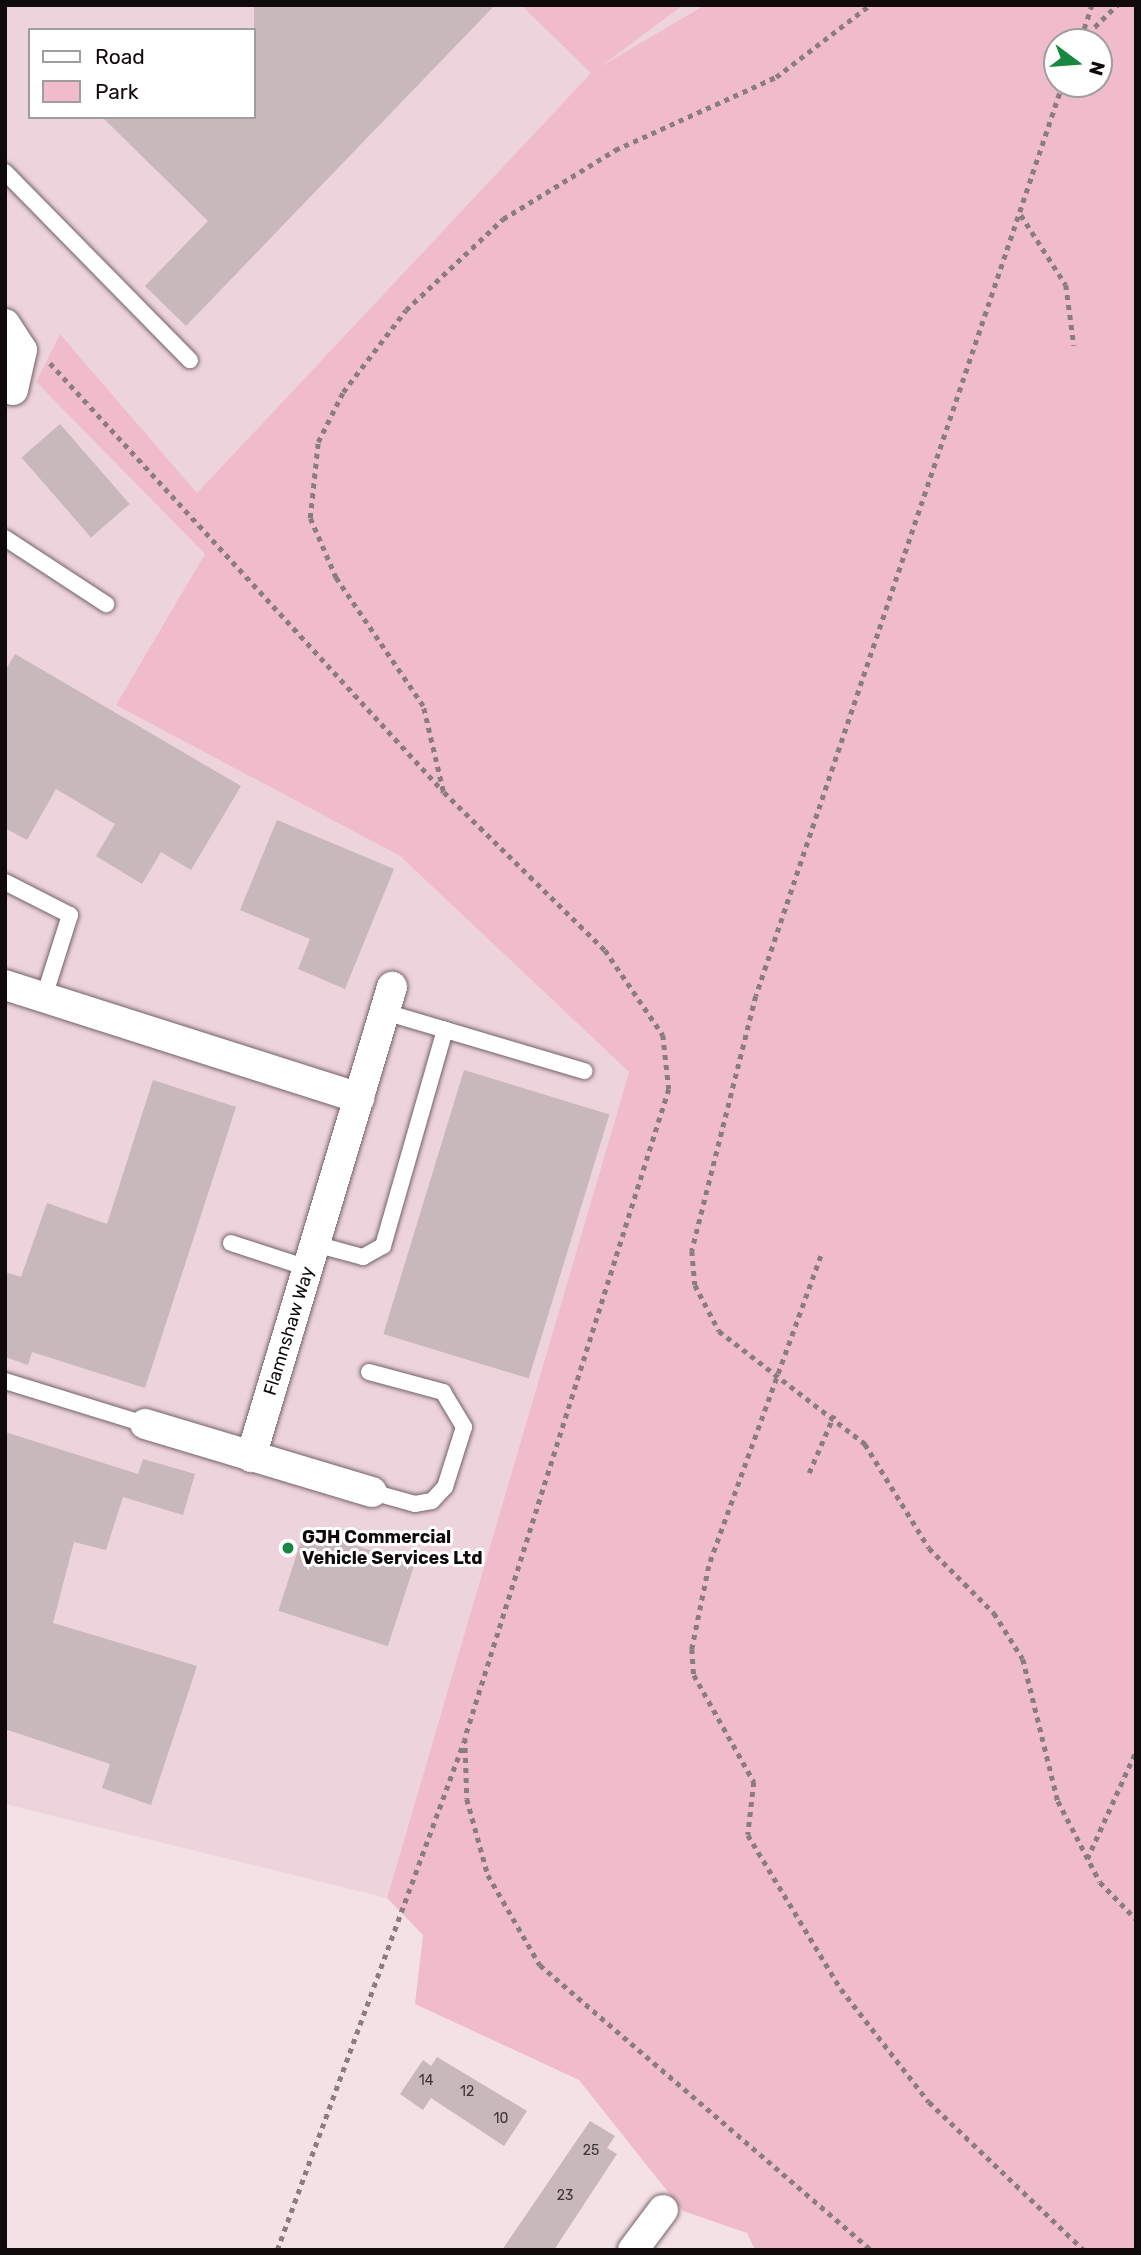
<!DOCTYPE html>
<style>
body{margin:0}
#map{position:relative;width:1141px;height:2255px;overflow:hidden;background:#f4e1e6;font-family:Rubik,sans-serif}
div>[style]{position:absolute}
.built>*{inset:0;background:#edd3db}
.green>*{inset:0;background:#f0bccb}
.building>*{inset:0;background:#c8b7bb;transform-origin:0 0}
.path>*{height:4.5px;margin-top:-2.25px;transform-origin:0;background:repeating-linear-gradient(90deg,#8a7d81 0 5px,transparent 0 10px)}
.roads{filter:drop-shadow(0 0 2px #726266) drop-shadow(0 0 2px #726266)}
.lane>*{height:16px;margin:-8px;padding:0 8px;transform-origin:8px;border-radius:8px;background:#fff}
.street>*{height:30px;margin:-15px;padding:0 15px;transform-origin:15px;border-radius:15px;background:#fff}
.dots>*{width:19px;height:19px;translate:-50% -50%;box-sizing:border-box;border:4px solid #fff;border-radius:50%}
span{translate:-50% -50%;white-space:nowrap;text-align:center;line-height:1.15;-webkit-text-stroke:6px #fff;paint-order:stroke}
.number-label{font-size:14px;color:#3e3538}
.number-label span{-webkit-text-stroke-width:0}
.street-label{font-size:18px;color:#100a0c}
.poi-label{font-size:18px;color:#100a0c;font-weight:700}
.left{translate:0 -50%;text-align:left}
.frame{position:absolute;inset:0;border:7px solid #100a0c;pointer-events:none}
.legend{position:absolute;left:28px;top:28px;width:228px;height:91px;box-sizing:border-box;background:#fff;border:2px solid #9f9d9e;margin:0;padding:9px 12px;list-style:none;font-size:21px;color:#100a0c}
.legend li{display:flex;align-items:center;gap:14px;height:35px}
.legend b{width:35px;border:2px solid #9f9d9e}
.north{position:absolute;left:1043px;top:28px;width:70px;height:70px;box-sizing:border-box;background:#fff;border:2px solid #9f9d9e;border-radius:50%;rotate:106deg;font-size:19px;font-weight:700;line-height:28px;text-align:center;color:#100a0c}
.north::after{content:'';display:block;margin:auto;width:24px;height:32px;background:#18873f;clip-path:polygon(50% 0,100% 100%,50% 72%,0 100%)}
</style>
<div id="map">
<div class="built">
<i style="clip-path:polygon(evenodd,5px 5px,705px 5px,591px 73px,197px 493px,60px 334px,36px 382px,205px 554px,117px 705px,400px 856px,629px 1072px,387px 1898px,5px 1804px,5px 5px,30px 30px,254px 30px,254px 117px,30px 117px,30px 30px)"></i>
</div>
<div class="green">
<i style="clip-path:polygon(evenodd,521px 5px,683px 5px,600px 67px,705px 5px,1136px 5px,1136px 2250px,755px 2250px,747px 2233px,683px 2211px,579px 2080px,415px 2004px,423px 1935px,387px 1898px,629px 1072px,400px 856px,116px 705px,205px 554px,36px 382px,60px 334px,197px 493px,591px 73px,521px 5px,1057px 42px,1099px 42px,1099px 84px,1057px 84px,1057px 42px)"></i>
</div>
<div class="building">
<i style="clip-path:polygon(254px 5px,495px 5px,186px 326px,145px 286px,208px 221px,102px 117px,254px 117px)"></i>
<i style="left:60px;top:424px;width:106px;height:51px;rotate:49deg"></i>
<i style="clip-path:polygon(15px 654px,241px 786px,191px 870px,161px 852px,142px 884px,96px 856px,115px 824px,56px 789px,27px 840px,5px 828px,5px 671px)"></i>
<i style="clip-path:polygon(277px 820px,394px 869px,345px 989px,298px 969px,310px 939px,240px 910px)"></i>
<i style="left:464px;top:1070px;width:152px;height:276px;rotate:17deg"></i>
<i style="clip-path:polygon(153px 1080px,236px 1107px,145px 1388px,32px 1352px,28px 1365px,5px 1357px,5px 1272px,21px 1277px,47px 1203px,107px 1224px)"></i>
<i style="clip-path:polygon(5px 1432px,138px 1474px,143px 1459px,195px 1474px,183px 1515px,123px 1497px,106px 1550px,74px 1542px,53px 1623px,197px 1666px,151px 1805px,102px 1788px,110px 1764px,5px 1729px)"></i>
<i style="left:305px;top:1529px;width:115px;height:86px;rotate:18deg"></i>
<i style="clip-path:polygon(437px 2057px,527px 2111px,504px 2146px,431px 2098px,423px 2110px,400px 2094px,423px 2060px,431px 2066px)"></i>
<i style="clip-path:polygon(590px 2121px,615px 2136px,607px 2148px,617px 2154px,554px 2250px,502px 2250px)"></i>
</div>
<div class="path">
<i style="left:1081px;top:38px;width:35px;rotate:-72deg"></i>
<i style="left:1080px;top:41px;width:52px;rotate:-44.2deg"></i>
<i style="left:1063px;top:84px;width:962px;rotate:108.6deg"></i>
<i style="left:756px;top:996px;width:263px;rotate:104.1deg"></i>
<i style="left:692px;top:1251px;width:34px;rotate:85deg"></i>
<i style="left:695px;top:1285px;width:52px;rotate:62.4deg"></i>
<i style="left:719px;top:1331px;width:185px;rotate:37.7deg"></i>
<i style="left:865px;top:1444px;width:122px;rotate:58.4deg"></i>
<i style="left:929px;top:1548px;width:92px;rotate:45deg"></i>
<i style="left:994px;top:1613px;width:54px;rotate:57.8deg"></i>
<i style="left:1023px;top:1659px;width:146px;rotate:76.2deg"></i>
<i style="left:1058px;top:1801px;width:91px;rotate:62.6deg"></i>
<i style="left:1100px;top:1882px;width:52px;rotate:45.8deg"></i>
<i style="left:1021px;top:215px;width:83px;rotate:57.3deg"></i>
<i style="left:1066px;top:285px;width:61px;rotate:82.4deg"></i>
<i style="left:50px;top:363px;width:582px;rotate:47.44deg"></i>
<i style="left:444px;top:792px;width:226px;rotate:44.5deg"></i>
<i style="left:605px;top:950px;width:103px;rotate:55.7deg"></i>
<i style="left:663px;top:1035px;width:54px;rotate:83.7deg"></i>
<i style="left:669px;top:1089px;width:680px;rotate:107.45deg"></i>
<i style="left:465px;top:1738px;width:61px;rotate:88.1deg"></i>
<i style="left:467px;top:1799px;width:79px;rotate:74.6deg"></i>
<i style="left:488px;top:1875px;width:104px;rotate:60deg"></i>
<i style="left:540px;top:1965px;width:437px;rotate:40.7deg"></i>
<i style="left:443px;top:791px;width:87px;rotate:-103.2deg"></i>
<i style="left:423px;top:706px;width:155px;rotate:-124.2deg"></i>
<i style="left:336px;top:578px;width:65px;rotate:-113.4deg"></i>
<i style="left:310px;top:518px;width:76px;rotate:-84deg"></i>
<i style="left:318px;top:442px;width:56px;rotate:-63.4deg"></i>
<i style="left:343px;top:392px;width:103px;rotate:-52.5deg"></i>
<i style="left:406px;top:310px;width:133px;rotate:-43.2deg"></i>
<i style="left:503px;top:219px;width:132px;rotate:-31.6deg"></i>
<i style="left:615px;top:150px;width:177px;rotate:-24.4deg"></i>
<i style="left:776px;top:77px;width:118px;rotate:-37.5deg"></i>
<i style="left:821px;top:1256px;width:330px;rotate:109.9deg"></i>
<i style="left:709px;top:1566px;width:85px;rotate:101.6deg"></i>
<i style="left:692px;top:1649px;width:26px;rotate:86deg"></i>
<i style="left:694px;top:1675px;width:123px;rotate:60.7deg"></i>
<i style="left:754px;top:1782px;width:53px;rotate:96.5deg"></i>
<i style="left:748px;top:1835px;width:180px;rotate:58.9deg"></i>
<i style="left:841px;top:1989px;width:143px;rotate:52.1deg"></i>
<i style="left:929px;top:2102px;width:214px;rotate:43.7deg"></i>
<i style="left:809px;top:1473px;width:63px;rotate:-66.7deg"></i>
<i style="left:1087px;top:1859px;width:119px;rotate:-65.6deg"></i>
<i style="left:277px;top:2250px;width:542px;rotate:-69.83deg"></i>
</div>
<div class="roads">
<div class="lane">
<i style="left:5px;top:172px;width:264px;rotate:45.5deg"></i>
<i style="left:5px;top:538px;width:121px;rotate:33.2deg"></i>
<i style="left:5px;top:882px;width:73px;rotate:26.9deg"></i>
<i style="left:70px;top:915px;width:86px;rotate:107.6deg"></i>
<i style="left:385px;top:1012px;width:208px;rotate:16.5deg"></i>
<i style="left:231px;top:1243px;width:81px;rotate:18deg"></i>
<i style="left:315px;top:1244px;width:50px;rotate:15.2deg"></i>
<i style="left:363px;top:1257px;width:23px;rotate:-29deg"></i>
<i style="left:383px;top:1246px;width:225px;rotate:-74deg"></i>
<i style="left:369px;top:1372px;width:77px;rotate:15.1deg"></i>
<i style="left:443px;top:1392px;width:41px;rotate:59deg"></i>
<i style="left:464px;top:1427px;width:63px;rotate:107.6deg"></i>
<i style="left:445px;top:1487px;width:19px;rotate:133deg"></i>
<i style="left:432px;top:1501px;width:17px;rotate:170deg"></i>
<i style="left:415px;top:1504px;width:45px;rotate:-164.4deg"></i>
<i style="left:5px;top:1381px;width:146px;rotate:17.1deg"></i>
</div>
<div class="street">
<i style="left:5px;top:324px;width:31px;rotate:57deg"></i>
<i style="left:22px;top:350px;width:41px;rotate:102.7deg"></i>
<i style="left:5px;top:985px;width:372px;rotate:17.7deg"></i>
<i style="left:145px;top:1424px;width:237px;rotate:16.7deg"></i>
<i style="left:251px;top:1457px;width:491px;rotate:-73.3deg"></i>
<i style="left:633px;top:2250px;width:50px;rotate:-53.1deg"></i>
</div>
</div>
<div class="dots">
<i style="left:288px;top:1548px;background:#18873f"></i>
</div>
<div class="number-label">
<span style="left:426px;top:2081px">14</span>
<span style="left:467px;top:2092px">12</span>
<span style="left:501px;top:2119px">10</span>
<span style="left:591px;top:2151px">25</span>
<span style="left:565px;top:2196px">23</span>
</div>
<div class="street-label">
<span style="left:289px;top:1331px;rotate:-73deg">Flamnshaw Way</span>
</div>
<div class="poi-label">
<span class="left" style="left:302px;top:1548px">GJH Commercial<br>Vehicle Services Ltd</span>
</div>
<div class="frame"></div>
<ul class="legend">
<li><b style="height:9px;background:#fff"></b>Road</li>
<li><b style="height:19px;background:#f0bccb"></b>Park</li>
</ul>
<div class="north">N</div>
</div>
